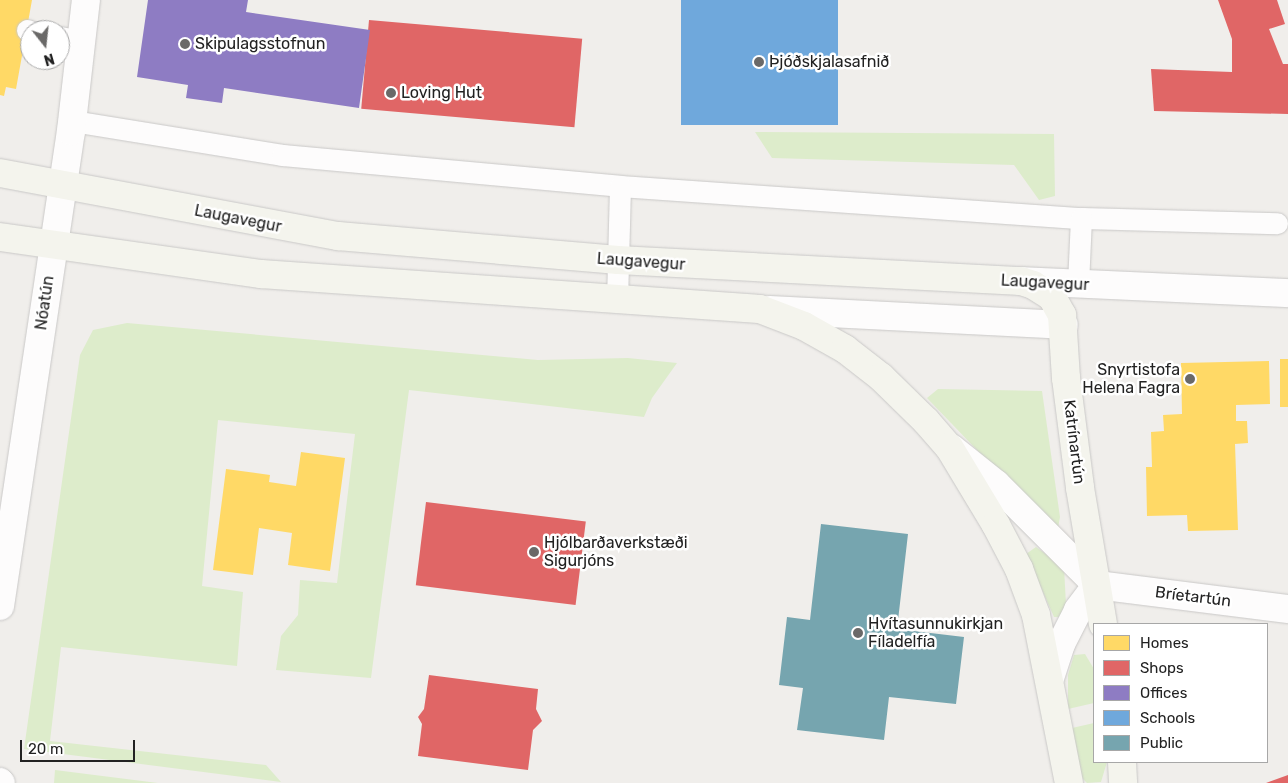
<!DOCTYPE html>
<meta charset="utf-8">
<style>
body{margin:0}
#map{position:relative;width:1288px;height:783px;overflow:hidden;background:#f0eeeb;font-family:Rubik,sans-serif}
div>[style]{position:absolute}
.grass>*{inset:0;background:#ddeccb}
.homes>*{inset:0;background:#ffd966;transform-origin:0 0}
.shops>*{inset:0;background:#e06666;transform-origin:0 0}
.offices>*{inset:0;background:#8e7cc3}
.schools>*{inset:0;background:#6fa8dc;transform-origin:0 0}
.public>*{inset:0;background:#76a5af}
.roads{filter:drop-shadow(0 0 1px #c9c8c7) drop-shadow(0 0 1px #c9c8c7)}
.service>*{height:21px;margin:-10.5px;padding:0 10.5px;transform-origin:10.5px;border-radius:10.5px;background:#fdfcfc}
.minor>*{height:28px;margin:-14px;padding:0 14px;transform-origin:14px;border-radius:14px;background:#fdfcfc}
.tertiary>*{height:28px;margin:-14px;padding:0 14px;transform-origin:14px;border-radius:14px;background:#fdfcfc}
.secondary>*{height:28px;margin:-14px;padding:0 14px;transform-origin:14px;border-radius:14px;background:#f4f4ed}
.dots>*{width:14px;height:14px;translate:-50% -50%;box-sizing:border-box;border:2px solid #fff;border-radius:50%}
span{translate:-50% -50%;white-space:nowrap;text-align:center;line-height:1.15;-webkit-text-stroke:5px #fff;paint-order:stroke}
.poi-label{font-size:16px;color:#222}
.left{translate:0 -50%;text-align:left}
.right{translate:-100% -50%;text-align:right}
.street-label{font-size:16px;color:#222}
.legend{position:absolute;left:1093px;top:623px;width:175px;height:140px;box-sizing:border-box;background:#fff;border:1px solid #a7a7a7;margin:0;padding:6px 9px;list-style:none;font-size:15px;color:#222}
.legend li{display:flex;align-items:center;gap:10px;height:25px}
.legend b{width:25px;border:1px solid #a7a7a7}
.north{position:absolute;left:20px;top:20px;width:50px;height:50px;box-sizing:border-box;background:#fff;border:1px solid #a7a7a7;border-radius:50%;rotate:164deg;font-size:14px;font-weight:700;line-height:20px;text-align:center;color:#222}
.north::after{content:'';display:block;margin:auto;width:18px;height:22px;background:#6a6968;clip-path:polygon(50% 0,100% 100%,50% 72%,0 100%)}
.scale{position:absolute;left:20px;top:740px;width:115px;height:22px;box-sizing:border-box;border:2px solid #222;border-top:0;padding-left:6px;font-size:15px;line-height:18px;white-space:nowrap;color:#222;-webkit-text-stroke:4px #fff;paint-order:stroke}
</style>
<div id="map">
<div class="grass">
<i style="clip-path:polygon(755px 132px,1054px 134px,1055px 196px,1039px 200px,1014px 165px,772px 158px)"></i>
<i style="clip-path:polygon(127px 323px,538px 360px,628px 358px,677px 363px,652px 398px,644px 417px,409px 390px,371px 678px,276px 670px,281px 636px,298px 615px,300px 580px,337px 583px,355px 434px,218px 420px,202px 586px,243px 592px,237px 666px,61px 647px,50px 741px,266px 765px,281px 782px,24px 749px,80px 355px,93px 330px)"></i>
<i style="clip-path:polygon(938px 389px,1042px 391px,1060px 517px,1058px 528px,1048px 524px,927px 398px)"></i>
<i style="clip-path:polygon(1036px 547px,1064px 567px,1066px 605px,1062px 617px,1054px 617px,1026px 554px)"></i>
<i style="clip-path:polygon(1085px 654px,1094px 669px,1094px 703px,1068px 709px,1068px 675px,1074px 655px)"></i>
<i style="clip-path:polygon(1094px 723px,1094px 762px,1107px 762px,1101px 782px,1087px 783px,1081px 777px,1072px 728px)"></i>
<i style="clip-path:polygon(55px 770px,158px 783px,54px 783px)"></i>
</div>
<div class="homes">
<i style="clip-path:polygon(0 0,32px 0,16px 89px,6px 87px,4px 96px,0 95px)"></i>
<i style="left:1280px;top:359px;width:8px;height:48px"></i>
<i style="clip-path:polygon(1269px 361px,1270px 404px,1236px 405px,1236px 421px,1247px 421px,1248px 443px,1235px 444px,1238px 530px,1188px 531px,1187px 515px,1147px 516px,1146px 467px,1152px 467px,1151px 432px,1164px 431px,1163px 415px,1182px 414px,1181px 363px)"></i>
<i style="clip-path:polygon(301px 452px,345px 458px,330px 571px,288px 565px,292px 533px,259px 528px,253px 575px,213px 570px,226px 469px,270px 475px,269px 482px,296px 486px)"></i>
</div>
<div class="shops">
<i style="clip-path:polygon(1218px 0,1277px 0,1285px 24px,1269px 29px,1283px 64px,1288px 64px,1288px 114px,1154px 111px,1151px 69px,1232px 72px,1232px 39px)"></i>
<i style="left:369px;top:20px;width:214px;height:89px;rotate:5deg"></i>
<i style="left:426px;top:502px;width:161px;height:84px;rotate:7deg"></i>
<i style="clip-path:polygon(429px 675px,538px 689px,536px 709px,542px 721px,533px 730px,528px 770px,418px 756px,422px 724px,418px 717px,424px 709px)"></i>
<i style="clip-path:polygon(1288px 775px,1288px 783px,1266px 783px)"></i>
</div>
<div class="offices">
<i style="clip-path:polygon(148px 0,248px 0,246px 12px,370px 30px,359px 108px,224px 88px,222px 103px,186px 98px,188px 85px,137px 77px)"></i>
</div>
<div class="schools">
<i style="left:681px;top:0;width:157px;height:125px"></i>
</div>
<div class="public">
<i style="clip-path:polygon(821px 524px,908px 534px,897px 629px,964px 637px,956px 704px,889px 697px,884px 740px,797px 730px,803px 688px,779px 685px,787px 617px,810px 620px)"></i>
</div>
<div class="roads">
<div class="service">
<i style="left:27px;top:30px;width:3px;rotate:18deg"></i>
<i style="left:60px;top:37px;width:22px;rotate:10deg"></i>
<i style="left:73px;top:121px;width:212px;rotate:9.2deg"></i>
<i style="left:282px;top:155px;width:339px;rotate:5.2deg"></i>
<i style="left:620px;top:186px;width:462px;rotate:4deg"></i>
<i style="left:1081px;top:218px;width:196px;rotate:1.5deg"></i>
<i style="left:1078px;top:284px;width:66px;rotate:-87.4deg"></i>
<i style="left:617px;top:301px;width:115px;rotate:-88.5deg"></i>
</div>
<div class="minor">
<i style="left:1021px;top:281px;width:267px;rotate:2.6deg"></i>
<i style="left:769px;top:310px;width:295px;rotate:2.9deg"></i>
</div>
<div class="tertiary">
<i style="left:951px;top:448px;width:58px;rotate:38.7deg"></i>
<i style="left:996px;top:484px;width:143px;rotate:45deg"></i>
<i style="left:1097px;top:585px;width:193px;rotate:7.2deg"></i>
<i style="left:0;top:606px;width:480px;rotate:-81.5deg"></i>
<i style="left:71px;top:131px;width:132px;rotate:-83.5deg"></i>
<i style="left:1050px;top:678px;width:36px;rotate:-72deg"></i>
<i style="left:1061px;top:644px;width:38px;rotate:-63deg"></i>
<i style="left:1078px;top:610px;width:31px;rotate:-53deg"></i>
<i style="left:0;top:782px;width:1px;rotate:45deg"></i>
</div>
<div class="secondary">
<i style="left:0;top:173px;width:344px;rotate:10.6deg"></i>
<i style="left:338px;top:236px;width:281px;rotate:4.9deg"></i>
<i style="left:618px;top:260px;width:404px;rotate:3deg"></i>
<i style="left:1021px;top:281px;width:13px;rotate:18deg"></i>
<i style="left:1033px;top:285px;width:22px;rotate:32deg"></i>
<i style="left:1052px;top:297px;width:21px;rotate:61deg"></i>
<i style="left:1062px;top:315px;width:63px;rotate:86.4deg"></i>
<i style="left:1066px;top:378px;width:111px;rotate:82.7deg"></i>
<i style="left:1080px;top:488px;width:138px;rotate:80.4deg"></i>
<i style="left:0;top:237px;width:264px;rotate:8.1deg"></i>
<i style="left:261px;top:274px;width:500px;rotate:4.01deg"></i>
<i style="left:760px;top:309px;width:47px;rotate:21.1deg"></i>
<i style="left:804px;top:326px;width:47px;rotate:29.3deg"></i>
<i style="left:845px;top:349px;width:46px;rotate:37.9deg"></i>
<i style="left:881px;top:377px;width:63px;rotate:44.4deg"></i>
<i style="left:926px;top:421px;width:35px;rotate:49deg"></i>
<i style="left:949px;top:447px;width:91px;rotate:58.9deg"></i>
<i style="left:996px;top:525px;width:50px;rotate:62.4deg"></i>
<i style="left:1019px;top:569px;width:49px;rotate:69.7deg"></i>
<i style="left:1036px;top:615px;width:171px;rotate:78.9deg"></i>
<i style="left:1122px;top:762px;width:21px;rotate:87deg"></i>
</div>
</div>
<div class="dots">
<i style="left:185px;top:44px;background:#6a6968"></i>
<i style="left:759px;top:62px;background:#6a6968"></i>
<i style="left:391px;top:93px;background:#6a6968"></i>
<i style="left:1190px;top:379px;background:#6a6968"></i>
<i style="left:534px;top:552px;background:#6a6968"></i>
<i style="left:858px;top:633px;background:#6a6968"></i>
</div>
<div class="poi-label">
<span class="left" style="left:195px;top:44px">Skipulagsstofnun</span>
<span class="left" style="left:769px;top:62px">Þjóðskjalasafnið</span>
<span class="left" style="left:401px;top:93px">Loving Hut</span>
<span class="right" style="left:1180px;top:379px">Snyrtistofa<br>Helena Fagra</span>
<span class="left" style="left:544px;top:552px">Hjólbarðaverkstæði<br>Sigurjóns</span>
<span class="left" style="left:868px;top:633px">Hvítasunnukirkjan<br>Fíladelfía</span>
</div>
<div class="street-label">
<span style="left:238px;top:219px;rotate:11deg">Laugavegur</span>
<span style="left:641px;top:262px;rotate:4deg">Laugavegur</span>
<span style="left:1045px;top:283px;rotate:3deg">Laugavegur</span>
<span style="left:45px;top:303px;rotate:-82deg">Nóatún</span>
<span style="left:1074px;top:442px;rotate:83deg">Katrínartún</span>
<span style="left:1193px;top:597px;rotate:7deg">Bríetartún</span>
</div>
<ul class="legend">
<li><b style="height:14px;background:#ffd966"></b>Homes</li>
<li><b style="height:14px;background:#e06666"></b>Shops</li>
<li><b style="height:14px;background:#8e7cc3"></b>Offices</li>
<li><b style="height:14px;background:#6fa8dc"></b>Schools</li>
<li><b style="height:14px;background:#76a5af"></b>Public</li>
</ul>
<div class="north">N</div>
<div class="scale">20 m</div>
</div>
